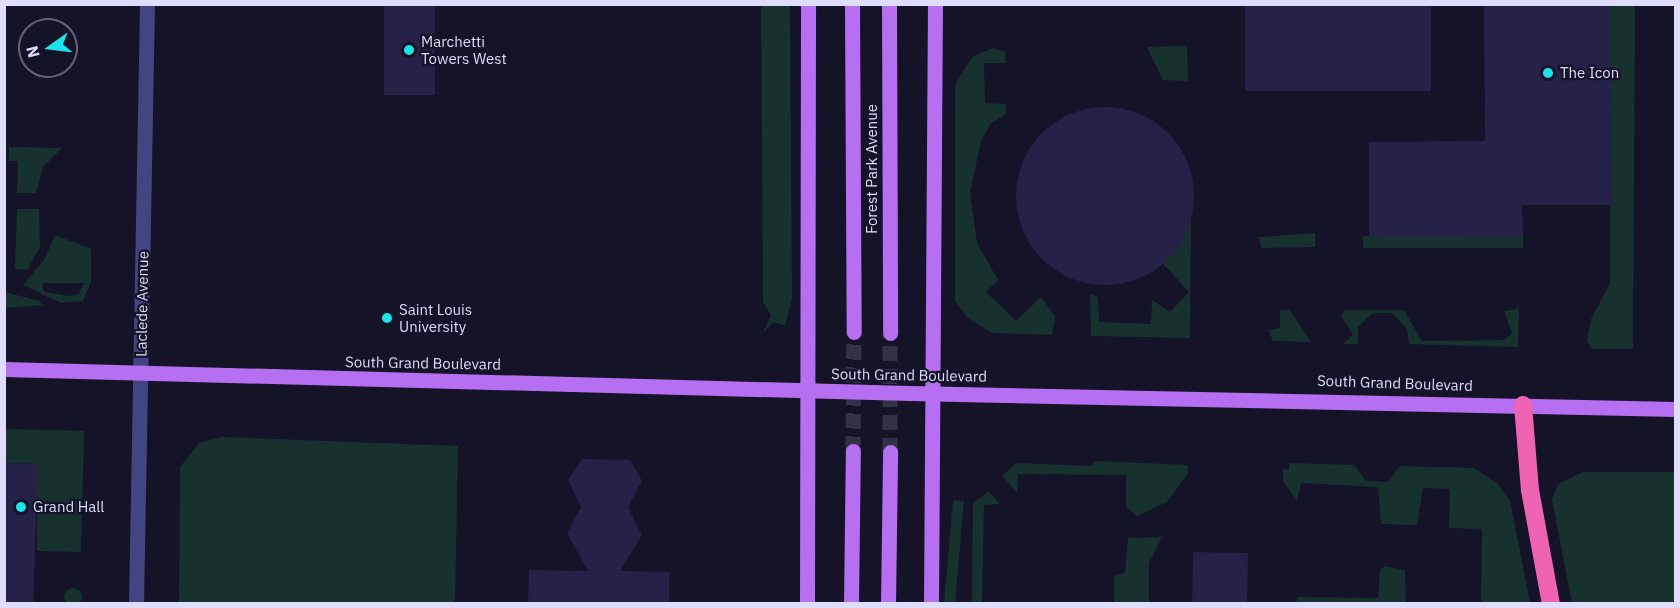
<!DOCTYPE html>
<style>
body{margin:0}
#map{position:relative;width:1680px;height:608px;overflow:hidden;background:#151328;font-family:"IBM Plex Sans",sans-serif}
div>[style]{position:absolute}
.green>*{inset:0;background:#17312e;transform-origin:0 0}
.round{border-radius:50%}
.building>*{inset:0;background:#262147;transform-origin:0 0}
.major-tunnel>*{height:15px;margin-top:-7.5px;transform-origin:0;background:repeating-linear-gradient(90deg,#333148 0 15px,transparent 0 23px)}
.minor>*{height:15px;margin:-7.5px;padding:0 7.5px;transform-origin:7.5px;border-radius:7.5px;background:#434582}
.major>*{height:15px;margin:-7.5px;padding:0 7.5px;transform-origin:7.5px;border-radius:7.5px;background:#b66ff0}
.highway>*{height:18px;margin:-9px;padding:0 9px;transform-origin:9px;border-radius:9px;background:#ef64b2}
.major-bridge>*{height:15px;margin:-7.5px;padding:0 7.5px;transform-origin:7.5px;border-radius:7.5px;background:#b66ff0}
.dots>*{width:16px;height:16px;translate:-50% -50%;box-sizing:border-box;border:3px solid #151328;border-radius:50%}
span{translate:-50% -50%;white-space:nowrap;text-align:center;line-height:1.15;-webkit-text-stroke:4.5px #151328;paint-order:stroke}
.poi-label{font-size:15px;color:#deddfc}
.left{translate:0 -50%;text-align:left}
.street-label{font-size:15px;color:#deddfc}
.frame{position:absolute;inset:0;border:6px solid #deddfc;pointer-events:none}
.north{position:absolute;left:18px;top:18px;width:60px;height:60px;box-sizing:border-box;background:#151328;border:2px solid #65647d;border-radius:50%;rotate:256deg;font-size:16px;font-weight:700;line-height:24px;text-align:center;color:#deddfc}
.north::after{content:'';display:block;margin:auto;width:21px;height:27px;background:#1de3e8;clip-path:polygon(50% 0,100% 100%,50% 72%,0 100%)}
</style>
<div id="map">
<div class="green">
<i style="clip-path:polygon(761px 5px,790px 5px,792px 298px,785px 326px,774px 322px,763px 332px,771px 315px,763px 302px)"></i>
<i style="clip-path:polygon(1610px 5px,1635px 5px,1633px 349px,1591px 349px,1587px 340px,1591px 319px,1610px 284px)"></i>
<i style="clip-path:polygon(1187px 46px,1188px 81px,1163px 80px,1147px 47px)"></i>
<i style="clip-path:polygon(993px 48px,1005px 52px,1006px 63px,984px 63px,985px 103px,1006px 104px,1006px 114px,991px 123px,981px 141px,970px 193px,977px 243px,998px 280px,986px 292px,1016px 321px,1041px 297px,1055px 316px,1052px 335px,992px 333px,968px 318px,955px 301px,955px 85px,972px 57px)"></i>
<i style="clip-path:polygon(9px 147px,62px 148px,43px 167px,36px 193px,17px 193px,18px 161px,9px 161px)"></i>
<i style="clip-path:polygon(17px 209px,39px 209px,40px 247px,27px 270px,15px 269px)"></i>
<i style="clip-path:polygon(1191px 220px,1190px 338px,1091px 336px,1090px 294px,1098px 297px,1099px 322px,1151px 324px,1152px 300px,1170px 312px,1189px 292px,1163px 264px)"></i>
<i style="clip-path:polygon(1315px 233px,1315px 247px,1261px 248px,1259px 237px)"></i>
<i style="clip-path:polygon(evenodd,55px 235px,91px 249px,91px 282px,83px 301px,61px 303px,23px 285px,44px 260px,55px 235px,42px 283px,84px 283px,84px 284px,78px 295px,69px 296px,44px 292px,42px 283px)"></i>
<i style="left:1523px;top:236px;width:12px;height:160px;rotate:90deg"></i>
<i style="clip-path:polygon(5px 292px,39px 301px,43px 305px,5px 308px)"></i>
<i style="clip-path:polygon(1519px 309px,1518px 347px,1409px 344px,1407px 329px,1392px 313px,1373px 313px,1358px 327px,1358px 344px,1343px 344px,1353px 335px,1341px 316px,1344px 310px,1404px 310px,1422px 341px,1504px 340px,1512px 333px,1504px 311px)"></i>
<i style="clip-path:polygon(1280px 310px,1290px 310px,1311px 342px,1273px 341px,1268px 330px,1280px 328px)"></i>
<i style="clip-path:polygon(5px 429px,84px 431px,81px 552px,37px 551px,37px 464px,5px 463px)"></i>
<i style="clip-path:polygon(222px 437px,458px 446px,455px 603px,179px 603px,180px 467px,199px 443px)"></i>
<i style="clip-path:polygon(1095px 461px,1187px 465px,1188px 473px,1167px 502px,1137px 516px,1126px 507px,1126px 475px,1018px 474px,1017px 492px,1002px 476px,1016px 463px,1091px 466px)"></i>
<i style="clip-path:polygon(1289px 463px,1354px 465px,1366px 481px,1388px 482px,1400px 466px,1474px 468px,1498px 484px,1510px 501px,1530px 603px,1481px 603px,1482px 529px,1449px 528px,1450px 489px,1423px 488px,1417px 525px,1381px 524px,1378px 487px,1301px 483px,1297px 501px,1283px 481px,1283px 469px,1289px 470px)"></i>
<i style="clip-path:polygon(1583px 472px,1675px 472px,1675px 603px,1572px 603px,1552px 500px,1558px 484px)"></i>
<i style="clip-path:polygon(988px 491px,1000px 504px,984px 505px,982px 603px,972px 603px,973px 504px)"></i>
<i style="left:953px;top:500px;width:11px;height:103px;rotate:5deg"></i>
<i style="clip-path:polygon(1162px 537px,1149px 563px,1149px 603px,1114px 603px,1114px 576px,1125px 573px,1128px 538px)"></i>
<i style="clip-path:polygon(1385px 566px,1405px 570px,1406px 603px,1296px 603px,1298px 597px,1378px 598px,1380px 570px)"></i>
<i class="round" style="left:64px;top:588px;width:18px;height:18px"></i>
</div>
<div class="building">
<i style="left:384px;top:4px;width:51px;height:91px"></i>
<i style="left:1245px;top:4px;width:186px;height:87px"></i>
<i style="clip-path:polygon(1484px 4px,1610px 4px,1612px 205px,1522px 205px,1523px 236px,1369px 237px,1369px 142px,1485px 141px)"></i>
<i class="round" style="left:1016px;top:107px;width:178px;height:178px"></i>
<i style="clip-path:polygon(582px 459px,630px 460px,642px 481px,628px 507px,642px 535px,620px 571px,669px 572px,669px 603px,528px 603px,529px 570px,588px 571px,567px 533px,581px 507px,568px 480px)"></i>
<i style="left:4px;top:463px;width:34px;height:140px;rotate:2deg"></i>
<i style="left:1193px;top:552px;width:55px;height:51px;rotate:1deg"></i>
</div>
<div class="major-tunnel">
<i style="left:853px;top:451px;width:119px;rotate:-89.5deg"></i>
<i style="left:890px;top:452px;width:119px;rotate:-90deg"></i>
</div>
<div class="minor">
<i style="left:136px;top:604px;width:600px;rotate:-88.95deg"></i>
</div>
<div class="major">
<i style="left:852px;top:4px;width:328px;rotate:89.7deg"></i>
<i style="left:889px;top:4px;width:329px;rotate:89.8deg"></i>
<i style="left:4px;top:369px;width:830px;rotate:1.52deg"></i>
<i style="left:910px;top:393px;width:766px;rotate:1.2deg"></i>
<i style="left:807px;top:604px;width:600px;rotate:-89.9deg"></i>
<i style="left:851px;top:604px;width:153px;rotate:-89.3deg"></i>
<i style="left:888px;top:604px;width:152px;rotate:-89.2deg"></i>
<i style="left:931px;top:604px;width:600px;rotate:-89.62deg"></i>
</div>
<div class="highway">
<i style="left:1523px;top:405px;width:85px;rotate:85.3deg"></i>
<i style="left:1530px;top:490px;width:116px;rotate:79.6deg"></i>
</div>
<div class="major-bridge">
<i style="left:834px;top:391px;width:76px;rotate:1.5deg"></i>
</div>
<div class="dots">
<i style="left:409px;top:50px;background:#1de3e8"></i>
<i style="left:1548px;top:73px;background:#1de3e8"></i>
<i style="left:387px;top:318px;background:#1de3e8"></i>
<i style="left:21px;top:507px;background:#1de3e8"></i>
</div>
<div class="poi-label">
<span class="left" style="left:421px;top:50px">Marchetti<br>Towers West</span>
<span class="left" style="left:1560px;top:73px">The Icon</span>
<span class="left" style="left:399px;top:318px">Saint Louis<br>University</span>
<span class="left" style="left:33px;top:507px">Grand Hall</span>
</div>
<div class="street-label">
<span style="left:872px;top:169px;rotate:-90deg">Forest Park Avenue</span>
<span style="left:142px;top:304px;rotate:-89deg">Laclede Avenue</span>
<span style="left:423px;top:363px;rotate:1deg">South Grand Boulevard</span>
<span style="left:909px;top:375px;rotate:1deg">South Grand Boulevard</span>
<span style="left:1395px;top:383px;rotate:2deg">South Grand Boulevard</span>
</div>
<div class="frame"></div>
<div class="north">N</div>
</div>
